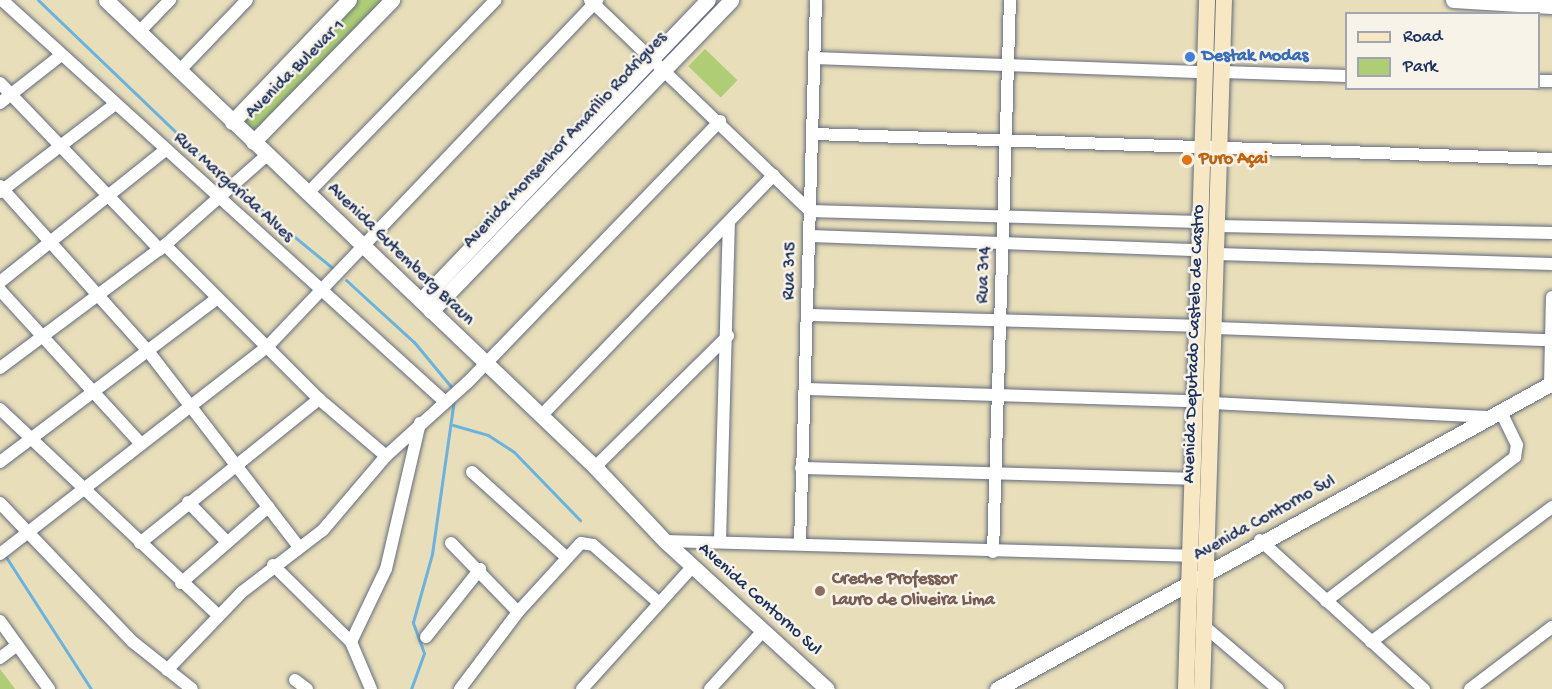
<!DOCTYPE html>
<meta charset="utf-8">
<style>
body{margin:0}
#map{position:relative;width:1552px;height:689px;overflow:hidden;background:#e8deb9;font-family:"Gochi Hand",sans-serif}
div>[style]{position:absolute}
.green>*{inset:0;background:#aecd74;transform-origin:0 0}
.stream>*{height:3px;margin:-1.5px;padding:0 1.5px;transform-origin:1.5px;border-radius:1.5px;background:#68b3e0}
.roads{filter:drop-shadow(0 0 2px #636c7e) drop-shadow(0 0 2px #636c7e)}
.minor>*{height:12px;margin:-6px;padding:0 6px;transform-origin:6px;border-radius:6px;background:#fff}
.tertiary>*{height:15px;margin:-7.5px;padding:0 7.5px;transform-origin:7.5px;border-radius:7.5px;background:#fff}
.secondary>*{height:16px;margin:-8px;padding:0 8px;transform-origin:8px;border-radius:8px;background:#f7e8c3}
.dots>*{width:16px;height:16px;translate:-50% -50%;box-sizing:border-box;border:3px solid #f7f3e8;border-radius:50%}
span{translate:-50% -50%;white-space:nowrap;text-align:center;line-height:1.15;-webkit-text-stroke:5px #f7f3e8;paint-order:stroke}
.shop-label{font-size:18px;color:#366cbe;font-weight:700}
.left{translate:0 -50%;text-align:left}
.street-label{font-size:18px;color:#1b2f5e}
.food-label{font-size:18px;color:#c56008;font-weight:700}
.education-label{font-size:18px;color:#785e54;font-weight:700}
.legend{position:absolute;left:1345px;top:12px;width:195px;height:78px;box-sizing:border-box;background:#f7f3e8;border:2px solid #9fa5b1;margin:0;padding:8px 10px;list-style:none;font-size:18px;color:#1b2f5e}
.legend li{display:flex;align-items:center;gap:12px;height:30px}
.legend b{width:30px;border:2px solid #9fa5b1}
</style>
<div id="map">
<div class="green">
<i style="clip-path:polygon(356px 0,385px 0,256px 135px,241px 119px)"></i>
<i style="left:705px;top:49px;width:45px;height:24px;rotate:44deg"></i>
<i style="clip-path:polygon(0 669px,15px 689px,0 689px)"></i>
</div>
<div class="stream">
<i style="left:38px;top:0;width:260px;rotate:43.8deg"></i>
<i style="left:240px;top:192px;width:123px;rotate:39.4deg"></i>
<i style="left:346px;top:280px;width:92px;rotate:42.4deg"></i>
<i style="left:414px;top:342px;width:61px;rotate:50.3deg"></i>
<i style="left:453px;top:425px;width:36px;rotate:16deg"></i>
<i style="left:488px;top:435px;width:31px;rotate:33deg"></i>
<i style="left:514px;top:452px;width:95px;rotate:45.9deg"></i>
<i style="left:6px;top:557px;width:157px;rotate:57.2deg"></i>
<i style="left:411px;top:689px;width:38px;rotate:-70deg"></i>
<i style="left:424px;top:653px;width:33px;rotate:-110deg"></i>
<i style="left:413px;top:622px;width:71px;rotate:-74.4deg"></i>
<i style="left:432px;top:554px;width:156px;rotate:-81.9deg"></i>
</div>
<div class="roads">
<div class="minor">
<i style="left:2px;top:0;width:595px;rotate:42.21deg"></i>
<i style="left:590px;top:0;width:305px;rotate:43.8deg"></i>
<i style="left:810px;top:211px;width:390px;rotate:1.6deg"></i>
<i style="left:139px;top:32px;width:45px;rotate:-45.9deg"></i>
<i style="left:814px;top:58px;width:390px;rotate:2.1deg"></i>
<i style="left:179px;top:71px;width:98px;rotate:-46.2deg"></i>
<i style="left:1223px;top:72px;width:123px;rotate:1.9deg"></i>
<i style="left:1538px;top:81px;width:14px"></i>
<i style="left:0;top:83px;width:231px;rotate:46.2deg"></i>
<i style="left:0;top:103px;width:76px;rotate:-38.1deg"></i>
<i style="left:814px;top:134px;width:738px;rotate:1.94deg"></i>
<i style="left:0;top:186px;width:222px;rotate:48.1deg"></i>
<i style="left:148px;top:351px;width:247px;rotate:52.4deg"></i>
<i style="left:0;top:192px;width:143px;rotate:-37.3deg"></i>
<i style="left:308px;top:193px;width:269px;rotate:-45.8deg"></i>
<i style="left:1219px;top:226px;width:333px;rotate:1.2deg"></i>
<i style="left:811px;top:236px;width:388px;rotate:2.1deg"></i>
<i style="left:165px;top:245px;width:218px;rotate:45deg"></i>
<i style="left:319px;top:399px;width:88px;rotate:40.4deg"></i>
<i style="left:1218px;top:254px;width:334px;rotate:1.7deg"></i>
<i style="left:0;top:282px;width:210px;rotate:-38.6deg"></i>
<i style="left:0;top:290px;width:209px;rotate:47.5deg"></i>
<i style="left:808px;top:315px;width:389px;rotate:1.6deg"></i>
<i style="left:1215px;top:328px;width:335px;rotate:2.1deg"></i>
<i style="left:0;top:368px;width:206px;rotate:-36.7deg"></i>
<i style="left:165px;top:245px;width:136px;rotate:-41.4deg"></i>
<i style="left:1550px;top:384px;width:87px;rotate:-88.7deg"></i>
<i style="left:805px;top:389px;width:390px;rotate:1.8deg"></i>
<i style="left:1213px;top:403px;width:278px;rotate:2.9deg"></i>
<i style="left:0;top:409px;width:300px;rotate:43.4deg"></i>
<i style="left:541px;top:416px;width:335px;rotate:-46deg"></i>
<i style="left:0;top:462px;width:271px;rotate:-37deg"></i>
<i style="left:595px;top:467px;width:187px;rotate:-44.6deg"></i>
<i style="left:801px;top:468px;width:392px;rotate:1.6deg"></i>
<i style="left:472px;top:472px;width:127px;rotate:42.1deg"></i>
<i style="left:188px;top:502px;width:56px;rotate:45.7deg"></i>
<i style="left:0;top:503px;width:192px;rotate:46.3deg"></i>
<i style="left:133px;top:642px;width:75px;rotate:38.5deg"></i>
<i style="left:1260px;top:540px;width:222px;rotate:42.3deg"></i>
<i style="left:665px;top:541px;width:533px;rotate:1.61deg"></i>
<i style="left:720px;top:541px;width:317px;rotate:-88.4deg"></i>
<i style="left:140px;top:543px;width:230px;rotate:-38.8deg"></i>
<i style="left:451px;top:543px;width:96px;rotate:45.8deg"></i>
<i style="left:800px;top:543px;width:543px;rotate:-88.31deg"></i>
<i style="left:993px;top:552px;width:552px;rotate:-88.24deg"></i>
<i style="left:0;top:554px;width:338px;rotate:-37.8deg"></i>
<i style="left:267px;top:347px;width:479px;rotate:-46.4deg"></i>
<i style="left:273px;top:565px;width:110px;rotate:44.6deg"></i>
<i style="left:181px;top:583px;width:116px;rotate:-41.1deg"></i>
<i style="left:1326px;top:601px;width:238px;rotate:-37.3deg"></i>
<i style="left:1515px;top:457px;width:12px;rotate:-81deg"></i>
<i style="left:1517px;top:445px;width:37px;rotate:-116deg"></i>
<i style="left:0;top:621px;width:84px;rotate:54.2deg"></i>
<i style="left:1204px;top:626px;width:97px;rotate:40.4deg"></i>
<i style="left:426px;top:637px;width:87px;rotate:-51.5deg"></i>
<i style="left:1371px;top:642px;width:226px;rotate:-36.7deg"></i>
<i style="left:0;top:658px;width:20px;rotate:-37deg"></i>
<i style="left:167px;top:670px;width:108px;rotate:-46.1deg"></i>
<i style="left:242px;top:592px;width:102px;rotate:-37.4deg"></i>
<i style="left:323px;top:530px;width:97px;rotate:-49.6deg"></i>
<i style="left:386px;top:456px;width:110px;rotate:-42.1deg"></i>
<i style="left:468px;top:382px;width:363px;rotate:-46deg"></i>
<i style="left:295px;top:680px;width:15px;rotate:37deg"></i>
<i style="left:371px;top:689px;width:51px;rotate:-113.1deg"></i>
<i style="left:351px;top:642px;width:81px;rotate:-64.4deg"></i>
<i style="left:386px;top:569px;width:150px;rotate:-76.9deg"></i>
<i style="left:460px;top:689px;width:96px;rotate:-53deg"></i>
<i style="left:518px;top:612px;width:93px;rotate:-47.6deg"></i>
<i style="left:581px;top:543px;width:12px;rotate:9deg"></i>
<i style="left:593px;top:545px;width:86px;rotate:41.2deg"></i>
<i style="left:582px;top:689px;width:166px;rotate:-47.9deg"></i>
<i style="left:710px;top:689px;width:77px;rotate:-47.6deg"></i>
<i style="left:1470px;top:689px;width:103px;rotate:-37.1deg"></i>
</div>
<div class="tertiary">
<i style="left:106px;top:0;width:676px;rotate:43.68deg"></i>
<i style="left:595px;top:467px;width:102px;rotate:46.6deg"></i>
<i style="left:665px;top:541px;width:219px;rotate:42.4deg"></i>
<i style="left:1453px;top:0;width:99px;rotate:3.5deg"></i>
<i style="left:232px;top:122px;width:169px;rotate:-46.2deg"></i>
<i style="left:253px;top:142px;width:199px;rotate:-45.6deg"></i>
<i style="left:421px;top:300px;width:415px;rotate:-46.3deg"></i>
<i style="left:431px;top:311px;width:432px;rotate:-46deg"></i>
<i style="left:997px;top:689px;width:634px;rotate:-28.87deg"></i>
</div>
<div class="secondary">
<i style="left:1186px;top:689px;width:689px;rotate:-88.25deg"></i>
<i style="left:1202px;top:689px;width:689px;rotate:-88.17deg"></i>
</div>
</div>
<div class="dots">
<i style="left:1190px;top:57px;background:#3f7fe0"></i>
<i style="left:1187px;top:160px;background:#e8710a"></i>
<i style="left:820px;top:591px;background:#8d6e63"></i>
</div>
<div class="shop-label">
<span class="left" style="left:1202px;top:57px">Destak Modas</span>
</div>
<div class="street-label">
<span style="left:296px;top:70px;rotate:-45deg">Avenida Bulevar 1</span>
<span style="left:566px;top:141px;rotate:-47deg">Avenida Monsenhor Amarilio Rodrigues</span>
<span style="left:233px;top:188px;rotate:42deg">Rua Margarida Alves</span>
<span style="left:400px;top:255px;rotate:44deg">Avenida Gutemberg Braun</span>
<span style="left:791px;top:271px;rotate:-88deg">Rua 315</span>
<span style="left:985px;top:275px;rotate:-87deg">Rua 314</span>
<span style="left:1195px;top:344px;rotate:-88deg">Avenida Deputado Castelo de Castro</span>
<span style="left:1265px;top:519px;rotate:-29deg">Avenida Contorno Sul</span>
<span style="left:759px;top:600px;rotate:42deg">Avenida Contorno Sul</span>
</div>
<div class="food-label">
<span class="left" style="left:1199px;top:160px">Puro Açai</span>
</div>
<div class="education-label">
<span class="left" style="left:832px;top:591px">Creche Professor<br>Lauro de Oliveira Lima</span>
</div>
<ul class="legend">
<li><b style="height:8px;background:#f7e8c3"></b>Road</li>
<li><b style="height:16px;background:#aecd74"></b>Park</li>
</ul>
</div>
